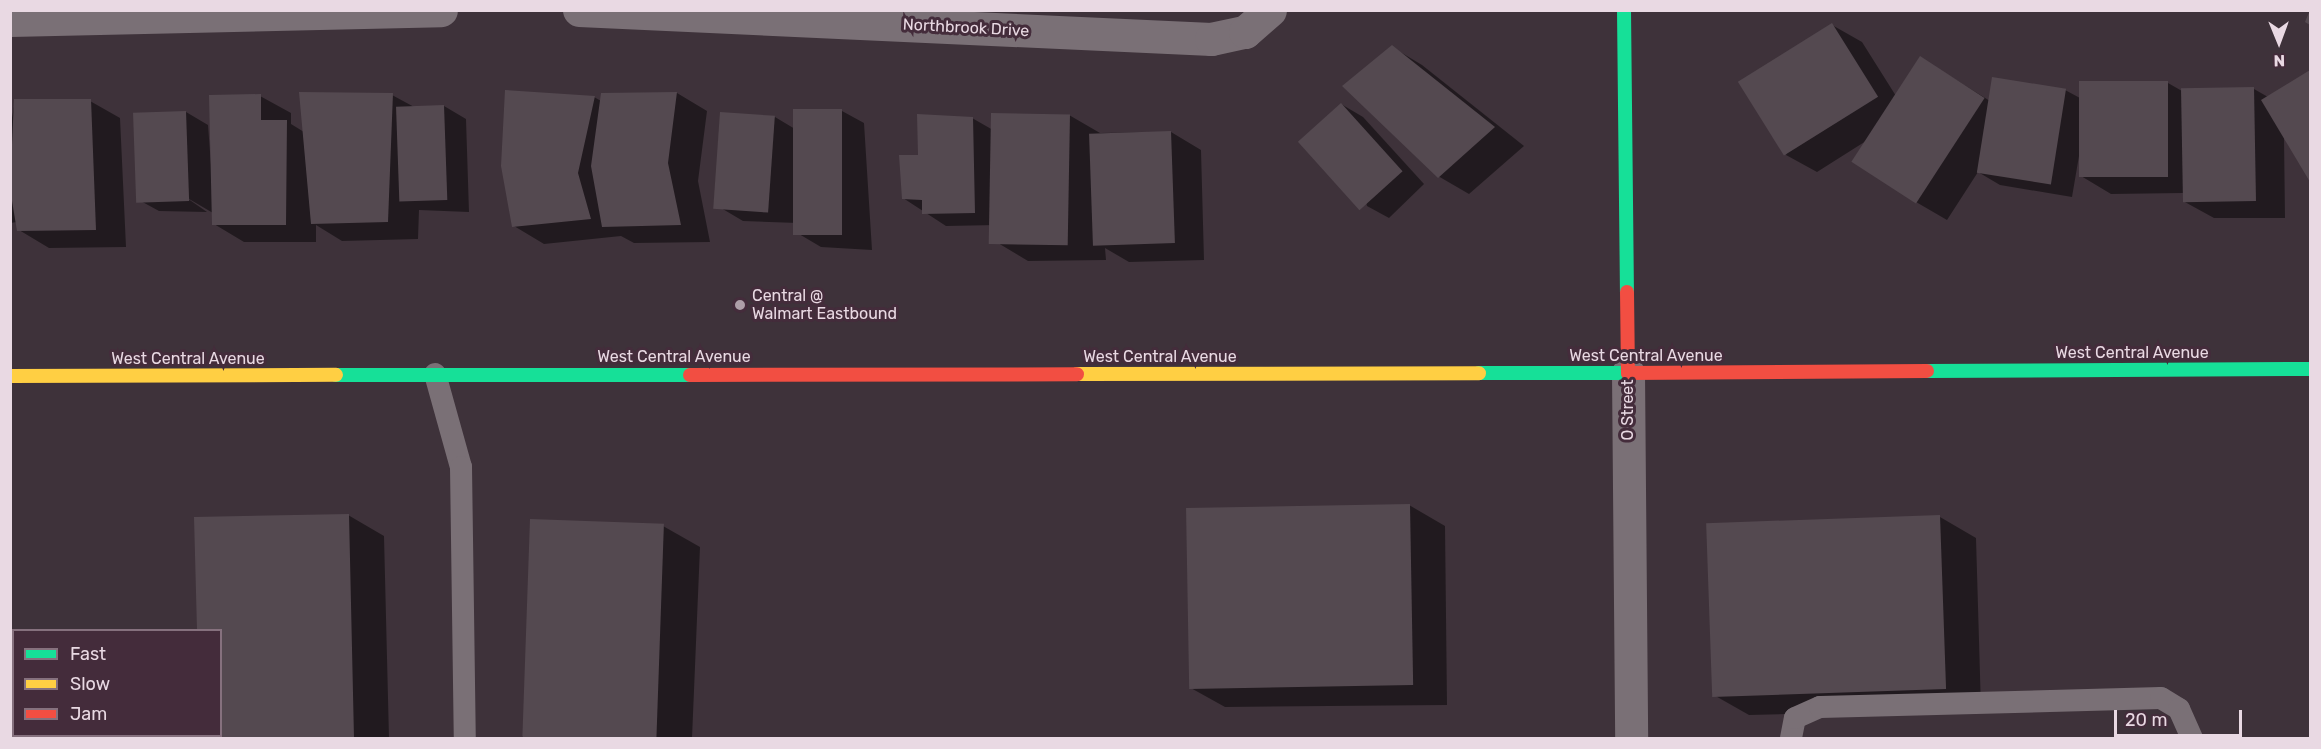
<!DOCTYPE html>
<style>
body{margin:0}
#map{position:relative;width:2321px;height:749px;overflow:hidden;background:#3e323a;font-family:Rubik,sans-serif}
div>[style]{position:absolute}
.shadow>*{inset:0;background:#0007}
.building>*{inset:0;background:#544950;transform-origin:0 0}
.lane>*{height:22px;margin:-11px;padding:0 11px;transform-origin:11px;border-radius:11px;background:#7a7076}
.street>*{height:33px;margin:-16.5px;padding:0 16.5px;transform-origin:16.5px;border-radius:16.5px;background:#7a7076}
.fast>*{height:14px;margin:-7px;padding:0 7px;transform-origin:7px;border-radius:7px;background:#16e098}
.slow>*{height:14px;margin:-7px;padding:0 7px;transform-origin:7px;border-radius:7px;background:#ffcf43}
.jam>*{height:14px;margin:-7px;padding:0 7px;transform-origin:7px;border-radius:7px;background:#f24e42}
.dots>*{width:16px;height:16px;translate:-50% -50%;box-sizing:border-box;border:3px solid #442c3b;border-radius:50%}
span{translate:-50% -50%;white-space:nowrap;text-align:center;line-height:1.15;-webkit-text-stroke:6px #442c3b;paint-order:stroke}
.street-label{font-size:16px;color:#e9d9e3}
.poi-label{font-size:16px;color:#e9d9e3}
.left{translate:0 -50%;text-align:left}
.frame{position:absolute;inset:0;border:12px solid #e9d9e3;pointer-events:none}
.legend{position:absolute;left:12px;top:629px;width:210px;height:108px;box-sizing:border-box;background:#442c3b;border:2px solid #86717e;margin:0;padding:8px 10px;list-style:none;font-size:18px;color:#e9d9e3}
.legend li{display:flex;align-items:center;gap:12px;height:30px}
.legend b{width:30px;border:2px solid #86717e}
.north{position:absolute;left:2249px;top:12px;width:60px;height:60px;-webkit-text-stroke:4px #442c3b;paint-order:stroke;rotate:179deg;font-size:16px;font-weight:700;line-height:24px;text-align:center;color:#e9d9e3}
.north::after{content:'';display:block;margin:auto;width:21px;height:27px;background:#e9d9e3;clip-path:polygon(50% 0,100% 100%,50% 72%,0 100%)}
.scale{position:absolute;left:2114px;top:710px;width:128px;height:27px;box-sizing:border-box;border:3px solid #e9d9e3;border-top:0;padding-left:8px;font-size:18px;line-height:21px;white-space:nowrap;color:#e9d9e3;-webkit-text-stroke:4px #442c3b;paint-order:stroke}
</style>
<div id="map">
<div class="shadow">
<i style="clip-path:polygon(1832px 25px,1862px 42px,1896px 96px,1921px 58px,1990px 101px,2065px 90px,2080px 98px,2168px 83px,2182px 91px,2254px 89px,2268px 97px,2310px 72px,2310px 179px,2284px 136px,2285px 218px,2214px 218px,2183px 201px,2183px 193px,2111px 194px,2081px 176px,2079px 156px,2072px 197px,2000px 185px,1978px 172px,1947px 220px,1916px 202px,1866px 141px,1817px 172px,1786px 155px)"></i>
<i style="clip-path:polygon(1392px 47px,1422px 65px,1524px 146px,1469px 194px,1438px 176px)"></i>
<i style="clip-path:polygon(677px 93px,707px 111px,698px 181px,710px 242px,634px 243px,621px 236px,544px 244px,514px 226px,594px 97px,601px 101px,602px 94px)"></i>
<i style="clip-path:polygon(392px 95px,416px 108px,444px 106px,466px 119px,469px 212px,419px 210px,418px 239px,342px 241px,316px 225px,316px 242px,244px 242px,214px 224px,213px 213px,184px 196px,207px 212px,159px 211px,137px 199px,186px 112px,208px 125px,213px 191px,260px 96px,291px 113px,291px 124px,304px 132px)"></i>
<i style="clip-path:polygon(15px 101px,90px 101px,120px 118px,126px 247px,49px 248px,19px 230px,17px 222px,10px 223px,10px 129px)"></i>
<i style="clip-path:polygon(1341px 104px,1363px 117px,1424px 184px,1389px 218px,1367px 206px)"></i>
<i style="clip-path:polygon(842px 111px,864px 123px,872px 250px,821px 247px,799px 234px,798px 223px,743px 221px,721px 208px,775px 117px,795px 129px)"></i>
<i style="clip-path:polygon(1069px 115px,1100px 133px,1171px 132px,1201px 150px,1204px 260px,1129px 262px,1105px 248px,1106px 260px,1028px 261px,998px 243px,997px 225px,946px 226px,903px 198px,919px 156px,972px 118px,993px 130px)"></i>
<i style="clip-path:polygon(1409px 505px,1445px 526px,1447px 705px,1225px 707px,1189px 687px)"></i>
<i style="clip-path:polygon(348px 515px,384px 536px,389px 738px,201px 738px,220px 736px,220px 630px,199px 630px,196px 519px)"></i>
<i style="clip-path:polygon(1940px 517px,1976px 538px,1981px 709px,1749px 715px,1712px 694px)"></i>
<i style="clip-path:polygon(663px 526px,700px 547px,692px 738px,522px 737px)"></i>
</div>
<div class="building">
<i style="clip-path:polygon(2310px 10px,2310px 25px,2305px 22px)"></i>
<i style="left:1832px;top:23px;width:87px;height:111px;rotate:58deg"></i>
<i style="clip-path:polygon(1392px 45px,1495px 127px,1438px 178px,1342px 86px)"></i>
<i style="left:1920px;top:56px;width:77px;height:126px;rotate:33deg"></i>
<i style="clip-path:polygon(2310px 70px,2310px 182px,2261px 100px)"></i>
<i style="left:1992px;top:77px;width:75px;height:97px;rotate:9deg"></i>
<i style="left:2079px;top:81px;width:89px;height:96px"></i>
<i style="left:2254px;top:87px;width:114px;height:73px;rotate:89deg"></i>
<i style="clip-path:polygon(505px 90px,595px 96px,578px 173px,591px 219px,512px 227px,501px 166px)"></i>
<i style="clip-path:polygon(299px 92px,393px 93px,388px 222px,311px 224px)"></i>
<i style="clip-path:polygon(677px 92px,668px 163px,681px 225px,602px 227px,591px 166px,601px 93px)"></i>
<i style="clip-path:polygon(261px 94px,261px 120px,287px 120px,286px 225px,212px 225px,209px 95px)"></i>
<i style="clip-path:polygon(14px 99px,91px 99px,96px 230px,17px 231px,10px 189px)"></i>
<i style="left:1341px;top:103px;width:92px;height:58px;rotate:48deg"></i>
<i style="left:444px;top:105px;width:95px;height:48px;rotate:88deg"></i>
<i style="left:793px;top:109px;width:49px;height:126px"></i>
<i style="left:186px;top:111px;width:90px;height:53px;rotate:88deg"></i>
<i style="left:720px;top:112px;width:55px;height:97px;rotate:4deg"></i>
<i style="left:991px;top:113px;width:79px;height:131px;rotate:1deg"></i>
<i style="clip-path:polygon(917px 114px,973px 117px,975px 213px,922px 214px,922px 200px,902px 199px,899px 155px,918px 155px)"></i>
<i style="left:1171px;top:131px;width:112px;height:82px;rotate:88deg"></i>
<i style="left:1410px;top:504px;width:181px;height:224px;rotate:89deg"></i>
<i style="clip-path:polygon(349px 514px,354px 738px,200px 738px,220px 736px,220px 630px,197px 630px,194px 517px)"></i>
<i style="left:1940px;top:515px;width:174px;height:234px;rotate:88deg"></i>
<i style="left:530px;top:519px;width:134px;height:219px;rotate:2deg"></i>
</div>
<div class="lane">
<i style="left:435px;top:374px;width:97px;rotate:74.4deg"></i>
<i style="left:461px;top:467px;width:271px;rotate:89.2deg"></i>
<i style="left:1791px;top:738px;width:20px;rotate:-79deg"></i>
<i style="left:1795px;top:718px;width:27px;rotate:-24deg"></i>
<i style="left:1820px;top:707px;width:341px;rotate:-1.5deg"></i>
<i style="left:2161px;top:698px;width:21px;rotate:31deg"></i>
<i style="left:2179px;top:709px;width:32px;rotate:66deg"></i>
</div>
<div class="street">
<i style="left:579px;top:10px;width:633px;rotate:2.63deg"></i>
<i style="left:1211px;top:39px;width:35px;rotate:-12deg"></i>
<i style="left:1245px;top:32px;width:33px;rotate:-41deg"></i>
<i style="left:10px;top:20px;width:431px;rotate:-1.3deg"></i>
<i style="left:1628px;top:373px;width:365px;rotate:89.5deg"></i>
</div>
<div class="fast">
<i style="left:1624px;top:10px;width:282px;rotate:89.4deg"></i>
<i style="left:1927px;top:371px;width:383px;rotate:-0.3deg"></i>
<i style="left:1479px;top:373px;width:149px"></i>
<i style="left:336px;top:375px;width:354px"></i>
</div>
<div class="slow">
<i style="left:1077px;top:374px;width:402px;rotate:-0.1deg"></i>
<i style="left:10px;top:376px;width:326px;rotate:-0.2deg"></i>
</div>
<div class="jam">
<i style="left:1627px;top:292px;width:81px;rotate:89.3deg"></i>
<i style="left:1628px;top:373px;width:299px;rotate:-0.4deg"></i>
<i style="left:690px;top:375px;width:387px;rotate:-0.1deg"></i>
</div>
<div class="dots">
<i style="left:740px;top:305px;background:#ad9fa8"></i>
</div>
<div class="street-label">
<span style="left:966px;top:28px;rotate:3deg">Northbrook Drive</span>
<span style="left:2132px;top:353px">West Central Avenue</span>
<span style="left:1646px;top:356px">West Central Avenue</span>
<span style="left:674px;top:357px">West Central Avenue</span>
<span style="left:1160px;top:357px">West Central Avenue</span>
<span style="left:188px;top:359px">West Central Avenue</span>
<span style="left:1628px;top:410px;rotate:-90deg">O Street</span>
</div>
<div class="poi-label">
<span class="left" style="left:752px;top:305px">Central @<br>Walmart Eastbound</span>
</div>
<div class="frame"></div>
<ul class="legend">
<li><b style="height:8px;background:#16e098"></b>Fast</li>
<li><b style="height:8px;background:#ffcf43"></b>Slow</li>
<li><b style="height:8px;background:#f24e42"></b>Jam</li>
</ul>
<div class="north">N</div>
<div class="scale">20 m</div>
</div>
